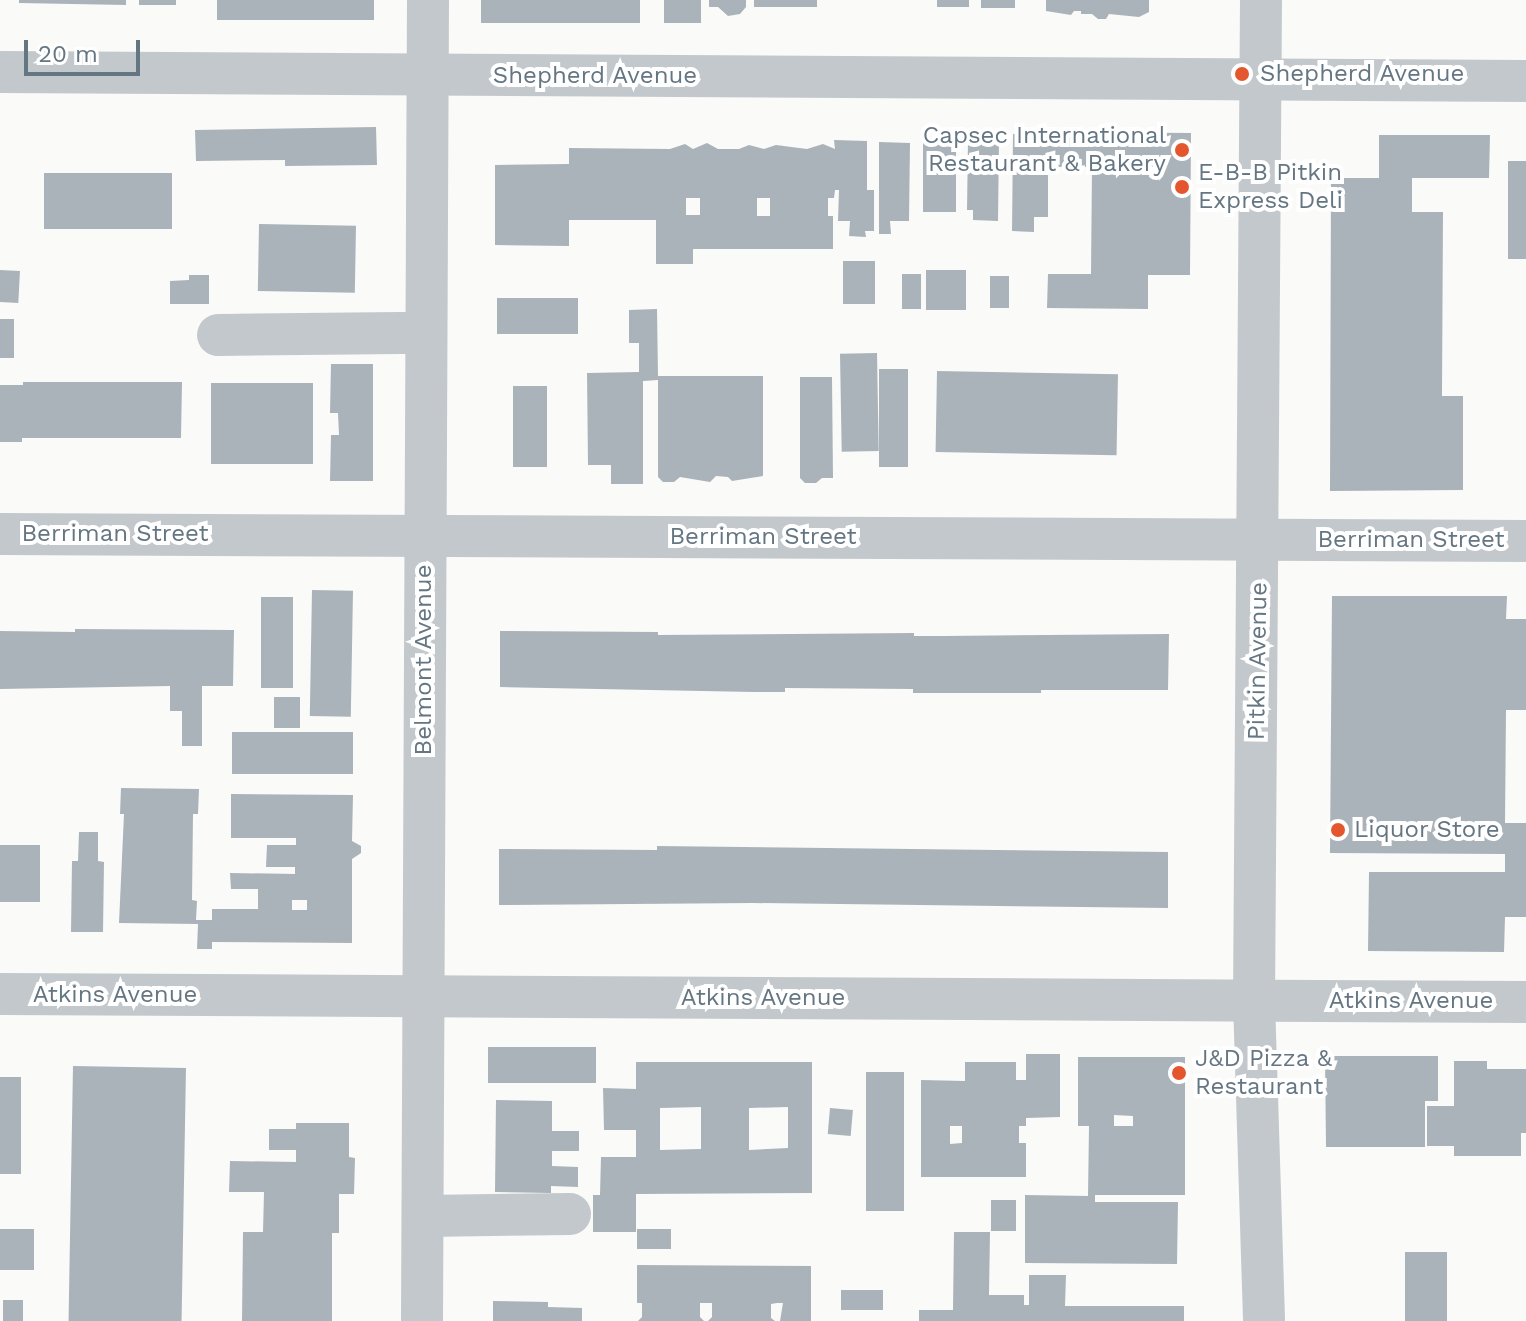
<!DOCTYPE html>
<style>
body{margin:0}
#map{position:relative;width:1526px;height:1321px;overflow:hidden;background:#fafaf8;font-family:"Work Sans",sans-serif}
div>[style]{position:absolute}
.building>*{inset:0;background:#aab3b9;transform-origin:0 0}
.minor>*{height:42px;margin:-21px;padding:0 21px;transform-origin:21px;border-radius:21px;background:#c3c8cc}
.dots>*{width:22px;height:22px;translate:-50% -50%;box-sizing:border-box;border:4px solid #fff;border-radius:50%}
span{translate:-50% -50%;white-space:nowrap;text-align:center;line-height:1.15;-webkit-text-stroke:8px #fff;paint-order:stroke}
.poi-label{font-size:24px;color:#657683}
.left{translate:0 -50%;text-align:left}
.right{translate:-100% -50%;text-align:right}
.street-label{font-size:24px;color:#657683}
.scale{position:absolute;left:24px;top:40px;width:116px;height:36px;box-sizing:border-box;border:4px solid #657683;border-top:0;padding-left:10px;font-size:24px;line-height:28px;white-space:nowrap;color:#657683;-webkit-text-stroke:6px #fff;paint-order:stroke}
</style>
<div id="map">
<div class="building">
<i style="clip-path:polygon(19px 0,126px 0,126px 5px,19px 3px)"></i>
<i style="left:139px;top:0;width:37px;height:5px"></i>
<i style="left:217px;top:0;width:157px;height:20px"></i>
<i style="left:481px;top:0;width:159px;height:23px"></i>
<i style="left:664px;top:0;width:37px;height:23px"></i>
<i style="clip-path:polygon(709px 0,746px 0,746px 7px,740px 14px,728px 16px,718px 7px,709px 7px)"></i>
<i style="left:754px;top:0;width:63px;height:7px"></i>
<i style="left:937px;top:0;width:32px;height:7px"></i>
<i style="left:981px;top:0;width:34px;height:8px"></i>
<i style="clip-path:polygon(1046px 0,1149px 0,1149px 12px,1139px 17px,1109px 14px,1106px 19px,1098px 19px,1092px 14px,1081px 14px,1081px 11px,1074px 11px,1071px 15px,1046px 11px)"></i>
<i style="clip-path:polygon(376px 127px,377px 165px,285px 166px,285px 160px,196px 161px,195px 130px)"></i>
<i style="clip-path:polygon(1049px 132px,1191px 133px,1190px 275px,1148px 275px,1148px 309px,1047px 308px,1048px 274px,1091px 274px,1092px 167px,1048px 167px,1048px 217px,1034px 217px,1034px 232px,1012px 231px,1013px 134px)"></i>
<i style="clip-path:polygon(1379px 135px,1490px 135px,1489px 178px,1412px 178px,1412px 212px,1443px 212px,1442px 396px,1463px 396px,1463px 490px,1330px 491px,1331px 178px,1379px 178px)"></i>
<i style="left:956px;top:139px;width:73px;height:33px;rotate:90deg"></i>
<i style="clip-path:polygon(evenodd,834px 140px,867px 141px,867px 190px,874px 190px,874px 231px,865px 231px,866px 237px,849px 236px,850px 221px,838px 221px,839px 190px,835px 190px,834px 198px,828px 198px,828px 216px,833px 216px,833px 249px,693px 249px,693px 264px,656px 264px,656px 220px,569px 220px,569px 246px,495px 245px,495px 165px,569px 164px,569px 148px,670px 149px,685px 144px,693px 149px,707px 143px,718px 149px,739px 149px,749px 145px,764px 149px,776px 145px,807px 149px,823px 144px,835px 149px,834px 140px,686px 198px,700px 198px,700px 215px,686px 215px,686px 198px,834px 140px,757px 198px,770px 198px,770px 216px,757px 216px,757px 198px)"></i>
<i style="clip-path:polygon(968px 141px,999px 141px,998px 221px,973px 220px,973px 210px,967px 210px)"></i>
<i style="clip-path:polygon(879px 142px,910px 143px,909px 221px,890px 221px,891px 234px,879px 234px)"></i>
<i style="left:1508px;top:161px;width:18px;height:98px"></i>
<i style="left:44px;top:173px;width:128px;height:56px"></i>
<i style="left:259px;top:224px;width:97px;height:67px;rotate:1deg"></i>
<i style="left:843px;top:261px;width:32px;height:43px"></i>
<i style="left:0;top:270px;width:20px;height:32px;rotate:3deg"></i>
<i style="left:926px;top:270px;width:40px;height:40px"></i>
<i style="left:902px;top:274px;width:19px;height:35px"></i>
<i style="clip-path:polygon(189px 275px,209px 275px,209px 304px,170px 304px,170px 281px,189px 280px)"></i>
<i style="left:990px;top:276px;width:19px;height:32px"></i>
<i style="left:578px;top:298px;width:36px;height:81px;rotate:90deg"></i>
<i style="clip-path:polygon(657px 309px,658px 376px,763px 376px,763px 476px,732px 481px,728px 477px,716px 476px,710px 482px,680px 477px,674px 482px,663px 482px,658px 477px,658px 380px,643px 381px,643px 484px,611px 484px,611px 465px,588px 465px,587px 373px,639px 372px,639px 343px,629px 343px,629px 310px)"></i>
<i style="left:0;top:319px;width:14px;height:39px"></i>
<i style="left:877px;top:353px;width:98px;height:37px;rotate:89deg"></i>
<i style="clip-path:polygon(331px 364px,373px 364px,373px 481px,330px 481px,331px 435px,339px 435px,338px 413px,330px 413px)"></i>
<i style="left:879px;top:369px;width:29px;height:98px"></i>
<i style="left:937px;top:371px;width:181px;height:81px;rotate:1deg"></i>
<i style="clip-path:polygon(800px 377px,832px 377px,833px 478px,822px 478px,816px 483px,805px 483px,800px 478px)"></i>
<i style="clip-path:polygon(23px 382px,182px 382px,181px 438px,22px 438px,22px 442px,0 442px,0 385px,23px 385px)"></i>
<i style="left:211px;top:383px;width:102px;height:81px"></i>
<i style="left:513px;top:386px;width:34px;height:81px"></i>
<i style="left:312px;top:590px;width:41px;height:126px;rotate:1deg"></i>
<i style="clip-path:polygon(1332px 596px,1507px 596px,1506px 619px,1526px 619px,1526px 710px,1506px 710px,1505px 823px,1526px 823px,1526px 917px,1505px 917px,1504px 952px,1368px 951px,1369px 872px,1505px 872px,1505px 854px,1330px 853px)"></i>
<i style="left:261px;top:597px;width:32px;height:91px"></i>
<i style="clip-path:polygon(75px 629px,234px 630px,233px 686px,202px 686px,202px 746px,182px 746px,182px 711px,170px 711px,170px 686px,0 689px,0 631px,75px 632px)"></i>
<i style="clip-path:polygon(500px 631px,658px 632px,658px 635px,914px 633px,914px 636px,946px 636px,1169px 634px,1168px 690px,1041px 690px,1041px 693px,913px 693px,913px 689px,785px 688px,785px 692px,754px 692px,500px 687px)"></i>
<i style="left:274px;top:697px;width:26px;height:31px"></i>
<i style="left:232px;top:732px;width:121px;height:42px"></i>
<i style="clip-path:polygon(evenodd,121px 788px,199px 789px,198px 814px,193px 814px,192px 900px,197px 901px,196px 920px,212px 920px,212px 909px,258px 909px,258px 889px,231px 889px,230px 873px,295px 874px,295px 867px,266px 867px,267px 845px,296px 845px,296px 838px,231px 838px,231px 794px,353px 795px,352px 841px,361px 846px,361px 853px,352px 859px,352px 943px,212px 942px,212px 949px,197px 949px,198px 924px,119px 923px,124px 814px,120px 814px,121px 788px,292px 900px,307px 900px,307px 910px,292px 910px,292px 900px)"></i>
<i style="clip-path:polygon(79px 832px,98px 832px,98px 861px,104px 862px,103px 932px,71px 932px,72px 861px,78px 861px)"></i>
<i style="left:0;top:845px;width:40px;height:57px"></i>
<i style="clip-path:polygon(657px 846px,1168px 852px,1168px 908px,753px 903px,499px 905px,499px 849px,657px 850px)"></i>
<i style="left:488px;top:1047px;width:108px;height:36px"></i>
<i style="clip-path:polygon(evenodd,1026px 1054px,1060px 1054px,1060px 1117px,1026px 1118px,1026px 1126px,1019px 1126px,1019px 1143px,1026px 1143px,1026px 1177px,921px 1177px,921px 1080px,965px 1081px,965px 1062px,1016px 1062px,1016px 1080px,1026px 1080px,1026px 1054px,950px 1126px,962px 1126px,962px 1143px,950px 1144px,950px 1126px)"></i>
<i style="clip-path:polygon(1325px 1056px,1438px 1056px,1438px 1101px,1425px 1101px,1425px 1147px,1326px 1147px)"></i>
<i style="clip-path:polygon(evenodd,1078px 1057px,1185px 1057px,1185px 1195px,1095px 1195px,1095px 1202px,1178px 1202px,1177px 1264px,1025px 1263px,1025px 1195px,1088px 1196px,1089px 1126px,1078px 1126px,1078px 1057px,1114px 1115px,1133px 1116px,1133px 1126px,1114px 1126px,1114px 1115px)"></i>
<i style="clip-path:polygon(1454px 1061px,1487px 1061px,1487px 1069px,1526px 1069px,1526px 1133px,1521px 1133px,1521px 1156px,1454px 1156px,1454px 1146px,1427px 1146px,1427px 1106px,1454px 1106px)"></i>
<i style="clip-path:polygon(evenodd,636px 1062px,812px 1062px,812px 1193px,636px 1194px,636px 1232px,593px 1232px,593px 1195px,600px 1195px,601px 1157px,636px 1157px,636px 1130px,604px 1130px,603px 1088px,636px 1089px,636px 1062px,701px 1107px,701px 1149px,660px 1150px,660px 1108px,701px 1107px,636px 1062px,788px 1107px,788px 1148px,749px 1150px,749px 1108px,788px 1107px)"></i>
<i style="left:73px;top:1066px;width:113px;height:255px;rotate:1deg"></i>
<i style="left:866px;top:1072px;width:38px;height:139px"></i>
<i style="left:0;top:1077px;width:21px;height:97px"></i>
<i style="clip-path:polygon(496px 1100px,552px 1101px,552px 1131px,579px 1131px,579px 1151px,552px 1151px,552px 1166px,578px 1167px,578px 1187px,551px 1186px,551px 1193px,495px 1192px)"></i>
<i style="left:830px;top:1108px;width:23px;height:26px;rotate:5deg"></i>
<i style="clip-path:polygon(296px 1123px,349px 1123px,349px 1157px,355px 1158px,354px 1194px,339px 1194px,339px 1233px,332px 1233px,332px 1321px,242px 1321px,243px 1232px,263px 1232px,264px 1192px,229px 1192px,230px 1161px,296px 1162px,296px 1150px,269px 1150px,269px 1129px,296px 1129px)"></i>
<i style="left:991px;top:1200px;width:25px;height:31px"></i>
<i style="left:0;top:1229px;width:34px;height:41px"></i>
<i style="left:637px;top:1229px;width:34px;height:20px"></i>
<i style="clip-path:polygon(954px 1232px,990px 1232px,989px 1295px,1024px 1295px,1024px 1305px,1029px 1305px,1029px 1275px,1066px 1275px,1065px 1306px,1184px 1306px,1184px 1321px,919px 1321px,919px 1310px,953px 1310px)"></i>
<i style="left:1405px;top:1252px;width:42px;height:69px"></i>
<i style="clip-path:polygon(637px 1265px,811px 1266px,811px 1321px,780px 1321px,783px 1303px,777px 1303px,771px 1304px,771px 1318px,775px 1321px,708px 1321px,712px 1317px,712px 1303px,700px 1303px,700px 1317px,704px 1321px,638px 1321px,642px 1317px,642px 1303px,637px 1303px)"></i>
<i style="left:883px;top:1290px;width:20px;height:42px;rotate:90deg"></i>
<i style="left:3px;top:1300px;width:20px;height:21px"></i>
<i style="clip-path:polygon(493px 1301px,548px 1302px,548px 1307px,582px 1308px,582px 1321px,493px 1321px)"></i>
</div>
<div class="minor">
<i style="left:1261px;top:0;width:1001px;rotate:90.4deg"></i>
<i style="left:1254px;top:1001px;width:320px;rotate:88.2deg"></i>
<i style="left:0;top:72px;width:1526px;rotate:0.34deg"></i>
<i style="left:218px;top:335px;width:207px;rotate:-0.6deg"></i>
<i style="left:0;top:534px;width:1526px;rotate:0.26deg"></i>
<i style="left:0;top:994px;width:1526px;rotate:0.3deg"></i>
<i style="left:423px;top:1216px;width:147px;rotate:-0.8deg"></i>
<i style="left:422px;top:1321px;width:1321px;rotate:-89.74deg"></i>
</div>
<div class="dots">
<i style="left:1242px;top:74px;background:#e4572e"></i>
<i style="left:1182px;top:150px;background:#e4572e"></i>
<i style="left:1182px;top:187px;background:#e4572e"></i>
<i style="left:1338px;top:830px;background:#e4572e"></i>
<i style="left:1179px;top:1073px;background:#e4572e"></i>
</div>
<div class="poi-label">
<span class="left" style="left:1260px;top:74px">Shepherd Avenue</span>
<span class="right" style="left:1166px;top:150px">Capsec International<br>Restaurant &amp; Bakery</span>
<span class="left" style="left:1198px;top:187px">E-B-B Pitkin<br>Express Deli</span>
<span class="left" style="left:1354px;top:830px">Liquor Store</span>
<span class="left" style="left:1195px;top:1073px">J&amp;D Pizza &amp;<br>Restaurant</span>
</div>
<div class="street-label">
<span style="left:595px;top:76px">Shepherd Avenue</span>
<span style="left:115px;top:534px">Berriman Street</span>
<span style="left:763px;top:537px">Berriman Street</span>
<span style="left:1411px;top:540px">Berriman Street</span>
<span style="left:424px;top:660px;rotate:-90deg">Belmont Avenue</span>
<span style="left:1258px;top:661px;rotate:-89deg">Pitkin Avenue</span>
<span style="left:115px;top:995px">Atkins Avenue</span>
<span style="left:763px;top:998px">Atkins Avenue</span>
<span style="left:1411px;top:1001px">Atkins Avenue</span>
</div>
<div class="scale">20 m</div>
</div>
